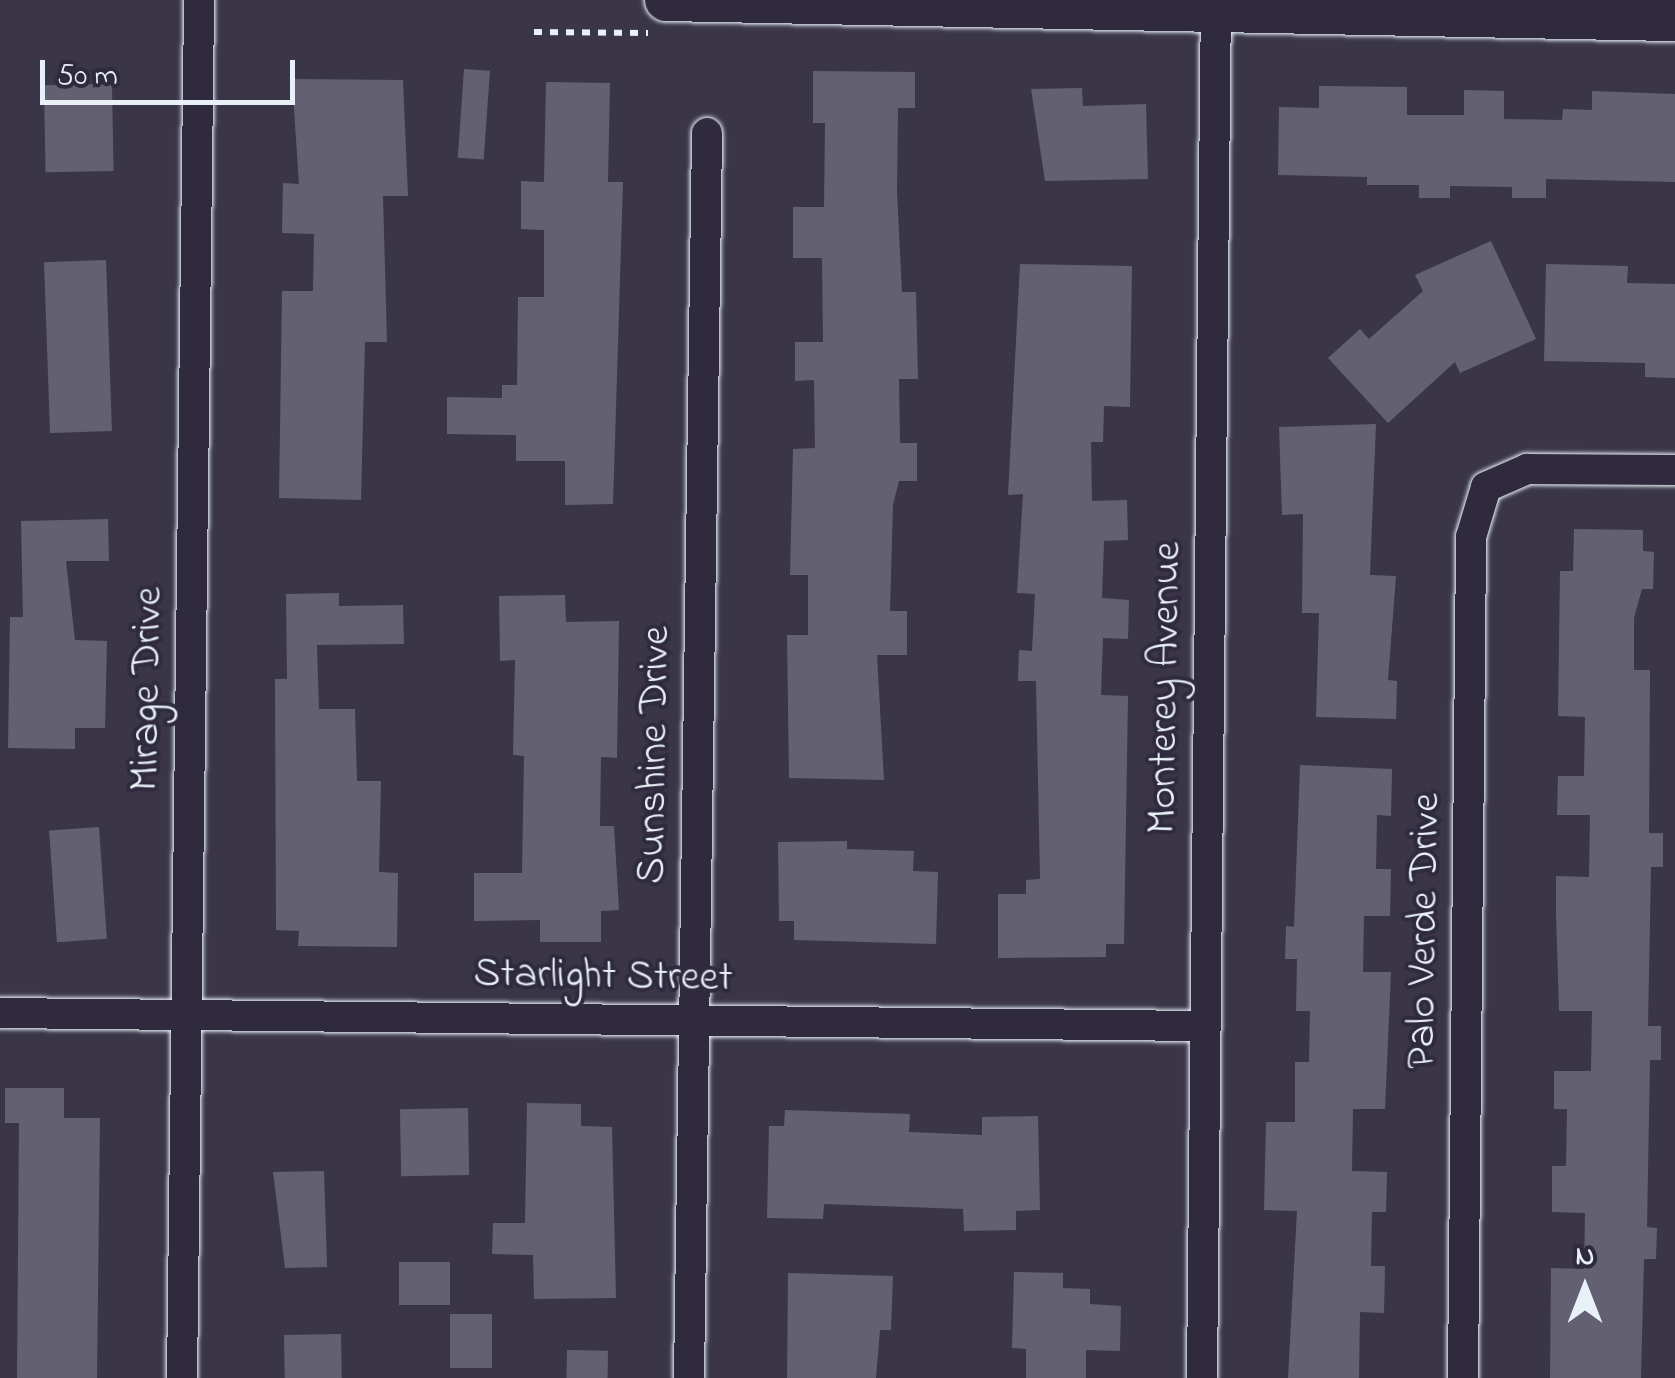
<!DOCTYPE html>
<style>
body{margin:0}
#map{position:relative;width:1675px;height:1378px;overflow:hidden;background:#3a3648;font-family:"Indie Flower",sans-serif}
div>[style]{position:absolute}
.building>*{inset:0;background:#636171;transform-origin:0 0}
.path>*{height:6px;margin-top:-3px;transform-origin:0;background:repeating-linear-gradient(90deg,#e8f1f8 0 8px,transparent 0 16px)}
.roads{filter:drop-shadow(0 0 2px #e8f1f8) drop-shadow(0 0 2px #e8f1f8)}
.street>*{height:30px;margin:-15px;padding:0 15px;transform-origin:15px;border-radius:15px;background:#2f2a3d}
.secondary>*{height:42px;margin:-21px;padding:0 21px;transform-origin:21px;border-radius:21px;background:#2f2a3d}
span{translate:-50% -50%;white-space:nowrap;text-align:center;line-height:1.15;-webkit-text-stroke:8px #2f2a3d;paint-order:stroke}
.street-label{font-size:42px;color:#e8f1f8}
.north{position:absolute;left:1535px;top:1238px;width:100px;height:100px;-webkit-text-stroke:8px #2f2a3d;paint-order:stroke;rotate:0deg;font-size:28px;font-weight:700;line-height:40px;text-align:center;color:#e8f1f8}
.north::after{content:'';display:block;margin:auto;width:35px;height:45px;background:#e8f1f8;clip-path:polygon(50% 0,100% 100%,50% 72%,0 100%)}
.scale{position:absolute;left:40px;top:60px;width:255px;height:45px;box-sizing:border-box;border:5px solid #e8f1f8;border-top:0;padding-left:12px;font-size:30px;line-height:35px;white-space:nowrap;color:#e8f1f8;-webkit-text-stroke:8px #2f2a3d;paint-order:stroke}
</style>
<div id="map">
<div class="building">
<i style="left:464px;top:69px;width:26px;height:89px;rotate:4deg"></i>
<i style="clip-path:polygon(813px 71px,915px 72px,915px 108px,898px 108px,897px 192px,902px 292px,916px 292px,918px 379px,899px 379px,900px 443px,917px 443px,917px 481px,899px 481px,893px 505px,890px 611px,907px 611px,907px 655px,877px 655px,884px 780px,789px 778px,787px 635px,808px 635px,808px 575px,790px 575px,793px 449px,815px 448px,814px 380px,795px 381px,795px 342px,823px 342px,822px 258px,793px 258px,793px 207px,824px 207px,825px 123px,813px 123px)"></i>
<i style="clip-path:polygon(292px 79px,403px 80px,408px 196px,383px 196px,387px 342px,365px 342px,361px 500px,279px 498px,282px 291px,313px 291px,314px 234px,282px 233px,283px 183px,299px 184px)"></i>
<i style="clip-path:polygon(546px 82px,610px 83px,608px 182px,623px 182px,613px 504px,565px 505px,565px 461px,516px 461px,516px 435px,447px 434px,447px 397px,502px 398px,502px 385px,517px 385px,518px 297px,544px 297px,544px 230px,521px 229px,521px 181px,544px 182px)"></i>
<i style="left:112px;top:84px;width:87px;height:68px;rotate:89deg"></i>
<i style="clip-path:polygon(1319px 86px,1407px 87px,1407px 115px,1464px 115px,1464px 90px,1504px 91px,1504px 119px,1562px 120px,1563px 109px,1592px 110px,1592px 91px,1675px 94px,1675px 182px,1546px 179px,1546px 198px,1512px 198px,1512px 187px,1450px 186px,1450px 198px,1419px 198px,1419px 185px,1367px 185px,1367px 177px,1278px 175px,1279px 107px,1319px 108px)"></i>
<i style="clip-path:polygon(1082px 88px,1083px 106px,1146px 104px,1148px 179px,1045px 181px,1031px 89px)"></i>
<i style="clip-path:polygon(1491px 241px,1536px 339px,1460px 373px,1455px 362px,1388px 423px,1328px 358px,1360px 329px,1369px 339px,1423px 291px,1415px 275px)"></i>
<i style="left:106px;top:260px;width:171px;height:62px;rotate:88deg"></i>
<i style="clip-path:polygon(1020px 264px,1132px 266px,1130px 407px,1104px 406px,1103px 442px,1091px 442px,1092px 501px,1127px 500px,1128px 540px,1104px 541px,1102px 598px,1129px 600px,1128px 639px,1103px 638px,1101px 695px,1128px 696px,1124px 944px,1106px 944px,1106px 957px,998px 958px,998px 894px,1026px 894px,1026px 880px,1040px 879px,1036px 681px,1018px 681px,1019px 650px,1032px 651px,1035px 594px,1017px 593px,1023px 494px,1008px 495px)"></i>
<i style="clip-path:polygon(1546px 264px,1628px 266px,1627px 283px,1675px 284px,1675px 378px,1645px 377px,1645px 363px,1544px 361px)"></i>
<i style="clip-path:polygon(1376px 424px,1370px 575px,1396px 576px,1388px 680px,1397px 681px,1396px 719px,1316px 717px,1319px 613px,1302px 613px,1303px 514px,1282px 515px,1279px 427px)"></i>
<i style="clip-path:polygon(108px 519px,109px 561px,66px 561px,75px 640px,107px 641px,105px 728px,75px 728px,75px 749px,8px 748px,10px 617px,23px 617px,21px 521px)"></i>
<i style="clip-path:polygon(1574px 529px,1643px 530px,1643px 551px,1654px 552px,1653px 589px,1642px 589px,1634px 618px,1634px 670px,1650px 670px,1649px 833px,1663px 833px,1663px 867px,1651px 867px,1648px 1026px,1661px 1026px,1661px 1060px,1650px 1060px,1647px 1227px,1657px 1228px,1656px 1259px,1644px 1259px,1641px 1378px,1550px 1378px,1551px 1268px,1584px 1269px,1585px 1213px,1552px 1212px,1552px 1166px,1566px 1166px,1567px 1109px,1554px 1109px,1554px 1071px,1591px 1071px,1592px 1011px,1559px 1011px,1556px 914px,1556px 876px,1589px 877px,1590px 815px,1557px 815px,1558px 776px,1584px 776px,1585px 717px,1558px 716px,1560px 571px,1573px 571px)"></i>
<i style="clip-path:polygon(339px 593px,339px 606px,403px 605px,404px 644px,317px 645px,319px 709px,355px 709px,357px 781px,381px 781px,379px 872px,398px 873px,397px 947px,298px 946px,299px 931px,276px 930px,275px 679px,287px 679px,286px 594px)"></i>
<i style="clip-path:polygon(565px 595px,566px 622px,619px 621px,617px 758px,601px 757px,600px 826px,614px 826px,619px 910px,601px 911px,601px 942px,540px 942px,540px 920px,474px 921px,474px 873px,522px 873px,524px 756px,513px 755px,515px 660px,500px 661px,499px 596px)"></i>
<i style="clip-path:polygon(1300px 765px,1392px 769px,1391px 816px,1377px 815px,1376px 869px,1391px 869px,1390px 916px,1364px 916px,1363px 972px,1391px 972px,1385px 1109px,1353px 1109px,1352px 1171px,1387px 1172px,1386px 1212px,1372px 1212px,1371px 1266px,1385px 1266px,1384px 1313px,1360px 1312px,1359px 1378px,1288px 1378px,1297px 1211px,1264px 1210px,1266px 1122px,1295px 1122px,1295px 1062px,1309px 1062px,1310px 1011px,1296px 1011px,1297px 959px,1285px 959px,1286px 926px,1294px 927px)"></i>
<i style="left:99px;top:827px;width:112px;height:50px;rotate:86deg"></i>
<i style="clip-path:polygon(847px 841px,847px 849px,914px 851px,913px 871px,938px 872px,936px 944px,794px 940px,794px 921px,779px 921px,778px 842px)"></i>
<i style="clip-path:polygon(5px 1088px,64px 1088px,64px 1118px,100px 1118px,97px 1378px,17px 1378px,19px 1123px,5px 1123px)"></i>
<i style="clip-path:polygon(527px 1103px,581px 1104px,581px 1126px,612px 1127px,616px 1298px,534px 1299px,533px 1255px,492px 1254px,493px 1223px,525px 1223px)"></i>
<i style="left:468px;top:1108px;width:67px;height:68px;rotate:89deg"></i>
<i style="clip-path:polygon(785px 1110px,910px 1114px,909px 1132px,982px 1135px,982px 1117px,1038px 1116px,1040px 1210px,1016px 1211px,1016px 1230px,964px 1231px,963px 1209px,824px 1204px,823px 1219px,767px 1218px,769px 1126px,784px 1126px)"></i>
<i style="clip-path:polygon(324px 1171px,327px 1267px,285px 1268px,273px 1172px)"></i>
<i style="left:399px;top:1262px;width:51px;height:43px"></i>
<i style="clip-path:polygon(1014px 1272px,1063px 1273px,1063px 1288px,1090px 1289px,1090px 1304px,1121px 1306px,1120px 1351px,1086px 1350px,1086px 1378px,1026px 1378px,1026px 1349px,1012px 1348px)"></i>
<i style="clip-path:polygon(788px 1273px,893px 1276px,891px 1330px,880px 1330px,876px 1378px,787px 1378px)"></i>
<i style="left:450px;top:1314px;width:42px;height:54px"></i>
<i style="left:341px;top:1334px;width:44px;height:57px;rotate:89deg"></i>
<i style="left:567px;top:1350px;width:41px;height:28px;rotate:1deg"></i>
</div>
<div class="path">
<i style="left:534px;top:32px;width:114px;rotate:0.5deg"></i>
</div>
<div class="roads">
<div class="street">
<i style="left:0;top:1013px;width:1204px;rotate:0.62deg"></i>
<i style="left:182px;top:1378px;width:1378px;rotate:-89.29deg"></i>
<i style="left:689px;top:1378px;width:1245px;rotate:-89.17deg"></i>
<i style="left:1202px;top:1378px;width:1378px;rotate:-89.42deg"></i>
<i style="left:1463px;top:1378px;width:841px;rotate:-89.45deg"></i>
<i style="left:1471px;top:537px;width:52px;rotate:-73.3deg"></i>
<i style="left:1486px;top:487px;width:45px;rotate:-23.7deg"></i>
<i style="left:1527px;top:469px;width:148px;rotate:0.4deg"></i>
</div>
<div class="secondary">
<i style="left:666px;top:0;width:1009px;rotate:1.14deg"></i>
</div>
</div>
<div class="street-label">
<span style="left:1166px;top:688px;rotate:-89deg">Monterey Avenue</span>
<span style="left:148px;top:689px;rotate:-89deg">Mirage Drive</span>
<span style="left:655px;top:755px;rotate:-89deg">Sunshine Drive</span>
<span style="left:1425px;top:931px;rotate:-89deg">Palo Verde Drive</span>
<span style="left:603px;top:977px;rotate:1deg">Starlight Street</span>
</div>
<div class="north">N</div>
<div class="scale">50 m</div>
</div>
